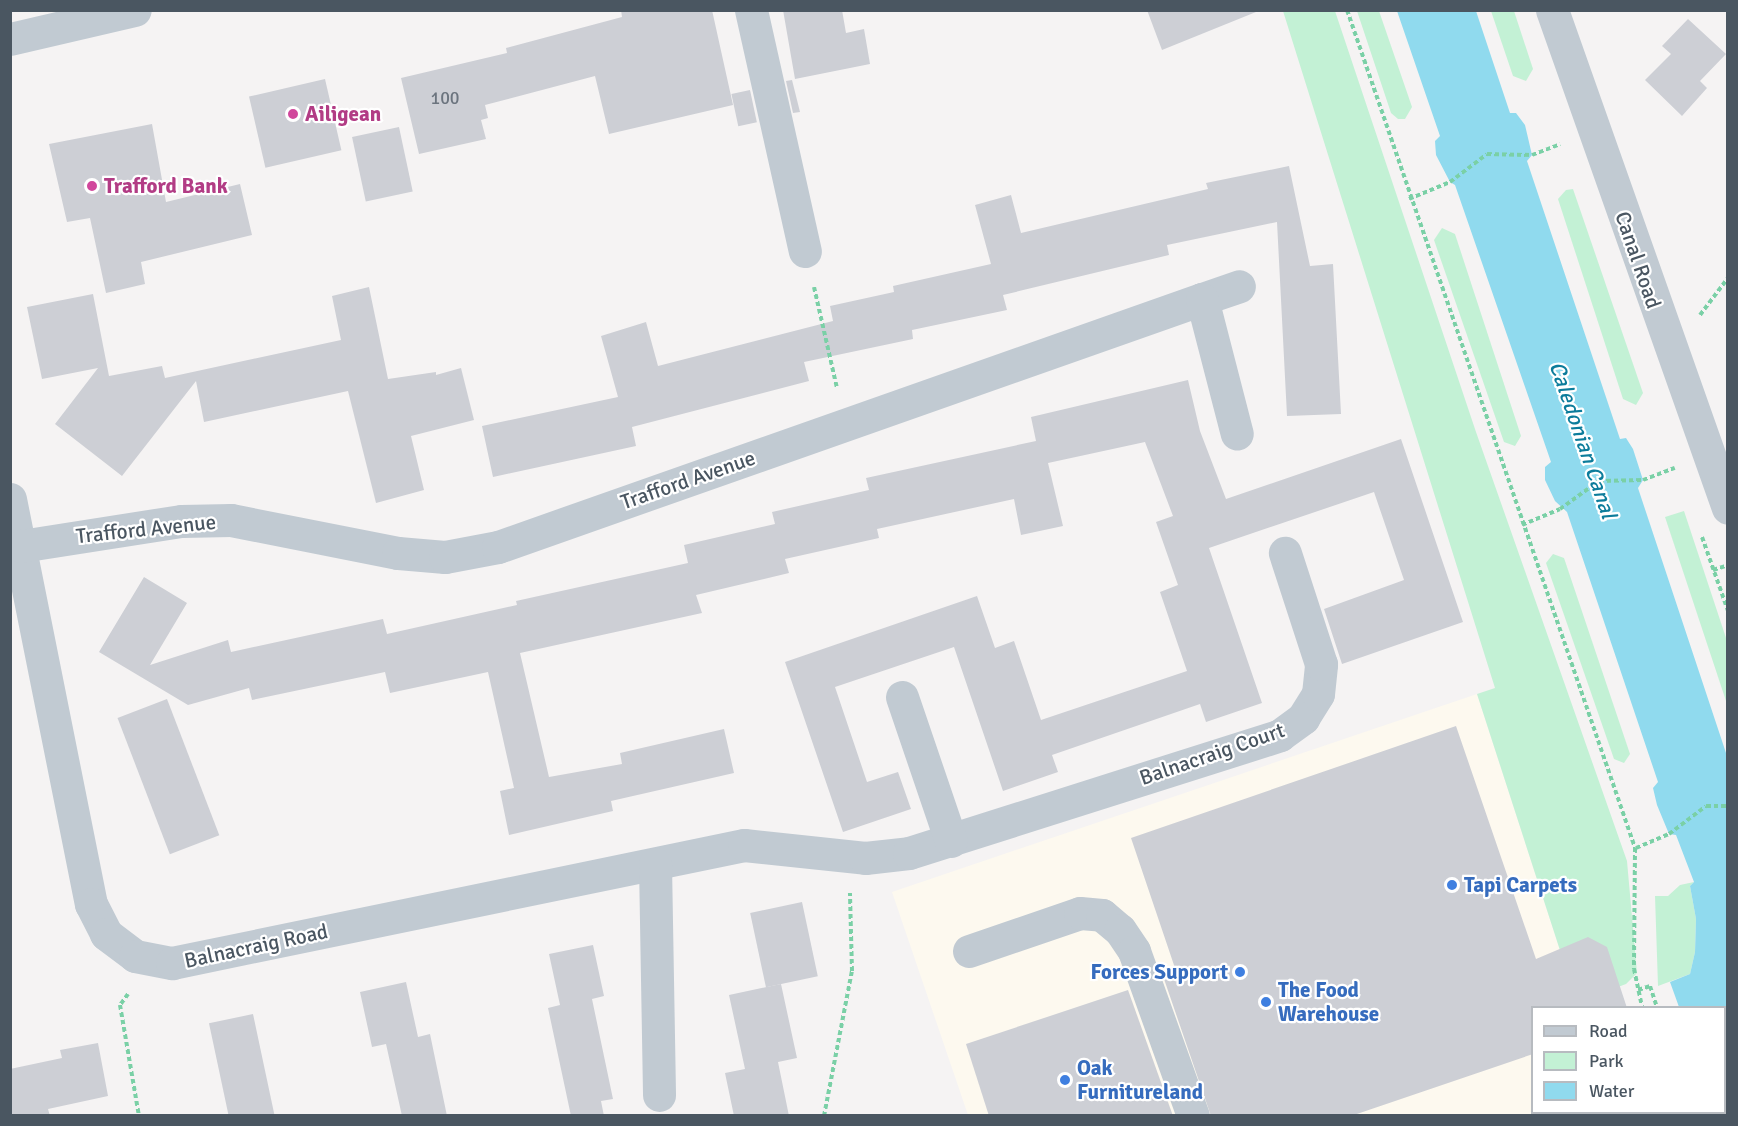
<!DOCTYPE html>
<style>
body{margin:0}
#map{position:relative;width:1738px;height:1126px;overflow:hidden;background:#f5f3f3;font-family:Signika,sans-serif}
div>[style]{position:absolute}
.commercial>*{inset:0;background:#fdf9ef}
.green>*{inset:0;background:#c3f1d5}
.water>*{inset:0;background:#90daee}
.building>*{inset:0;background:#cdcfd5;transform-origin:0 0}
.path>*{height:4px;margin-top:-2px;transform-origin:0;background:repeating-linear-gradient(90deg,#7ad0a6 0 4.5px,transparent 0 7.5px)}
.minor>*{height:33px;margin:-16.5px;padding:0 16.5px;transform-origin:16.5px;border-radius:16.5px;background:#c1cad2}
.dots>*{width:16px;height:16px;translate:-50% -50%;box-sizing:border-box;border:3px solid #fff;border-radius:50%}
span{translate:-50% -50%;white-space:nowrap;text-align:center;line-height:1.15;-webkit-text-stroke:4.5px #fff;paint-order:stroke}
.number-label{font-size:18px;color:#6b747e}
.number-label span{-webkit-text-stroke-width:0}
.hotel-label{font-size:21px;color:#b23c85;font-weight:700}
.left{translate:0 -50%;text-align:left}
.street-label{font-size:21px;color:#4a5661}
.shop-label{font-size:21px;color:#366cbe;font-weight:700}
.right{translate:-100% -50%;text-align:right}
.water-label{font-size:22px;color:#0c7c9b;font-style:italic}
.frame{position:absolute;inset:0;border:12px solid #4a5661;pointer-events:none}
.legend{position:absolute;left:1531px;top:1006px;width:195px;height:108px;box-sizing:border-box;background:#fff;border:2px solid #b7bbc0;margin:0;padding:8px 10px;list-style:none;font-size:18px;color:#4a5661}
.legend li{display:flex;align-items:center;gap:12px;height:30px}
.legend b{width:30px;border:2px solid #b7bbc0}
</style>
<div id="map">
<div class="commercial">
<i style="clip-path:polygon(1477px 694px,1568px 975px,1532px 1008px,1532px 1112px,1611px 1115px,968px 1115px,892px 892px)"></i>
</div>
<div class="green">
<i style="clip-path:polygon(1283px 11px,1335px 11px,1476px 432px,1627px 861px,1637px 973px,1626px 984px,1610px 990px,1568px 975px,1477px 694px,1495px 688px)"></i>
<i style="clip-path:polygon(1357px 11px,1379px 11px,1412px 107px,1405px 119px,1398px 119px,1391px 113px)"></i>
<i style="clip-path:polygon(1491px 11px,1514px 11px,1533px 69px,1526px 81px,1513px 76px)"></i>
<i style="clip-path:polygon(1573px 189px,1643px 393px,1636px 405px,1623px 399px,1558px 199px,1566px 190px)"></i>
<i style="clip-path:polygon(1442px 228px,1455px 234px,1521px 436px,1515px 446px,1504px 442px,1434px 240px)"></i>
<i style="clip-path:polygon(1684px 511px,1727px 641px,1727px 704px,1665px 517px)"></i>
<i style="clip-path:polygon(1553px 554px,1564px 558px,1630px 754px,1624px 763px,1614px 759px,1546px 563px)"></i>
<i style="clip-path:polygon(1694px 882px,1690px 886px,1696px 919px,1695px 952px,1690px 974px,1658px 986px,1655px 896px,1668px 896px,1680px 885px)"></i>
</div>
<div class="water">
<i style="clip-path:polygon(1397px 11px,1476px 11px,1510px 113px,1516px 113px,1525px 125px,1532px 155px,1527px 161px,1620px 439px,1626px 438px,1633px 449px,1643px 480px,1638px 488px,1727px 756px,1727px 1115px,1714px 1113px,1724px 1112px,1724px 1008px,1679px 1007px,1670px 982px,1690px 974px,1695px 952px,1696px 919px,1690px 886px,1694px 882px,1676px 835px,1669px 834px,1657px 805px,1653px 788px,1658px 782px,1567px 512px,1555px 501px,1545px 480px,1545px 467px,1551px 462px,1455px 185px,1450px 182px,1436px 155px,1435px 141px,1440px 136px)"></i>
</div>
<div class="building">
<i style="clip-path:polygon(621px 10px,712px 10px,733px 105px,609px 134px,595px 76px,485px 105px,488px 118px,481px 120px,486px 139px,419px 154px,401px 78px,507px 53px,506px 48px,622px 17px)"></i>
<i style="clip-path:polygon(783px 10px,842px 10px,846px 33px,864px 29px,870px 64px,795px 79px)"></i>
<i style="clip-path:polygon(1147px 10px,1255px 10px,1256px 12px,1162px 50px)"></i>
<i style="clip-path:polygon(1688px 19px,1726px 54px,1700px 81px,1707px 88px,1682px 116px,1645px 80px,1671px 54px,1662px 46px)"></i>
<i style="left:325px;top:79px;width:73px;height:78px;rotate:77deg"></i>
<i style="clip-path:polygon(792px 80px,800px 112px,793px 113px,786px 81px)"></i>
<i style="left:750px;top:90px;width:33px;height:19px;rotate:78deg"></i>
<i style="clip-path:polygon(152px 124px,166px 202px,240px 184px,252px 235px,141px 262px,145px 284px,106px 293px,90px 218px,67px 222px,49px 144px)"></i>
<i style="left:399px;top:127px;width:66px;height:48px;rotate:78deg"></i>
<i style="clip-path:polygon(1289px 166px,1310px 266px,1333px 264px,1341px 414px,1287px 416px,1277px 222px,1167px 245px,1169px 255px,1003px 295px,1007px 310px,912px 330px,913px 339px,804px 362px,809px 381px,632px 427px,636px 446px,493px 477px,482px 426px,618px 397px,601px 336px,646px 322px,658px 366px,833px 321px,830px 306px,894px 292px,893px 286px,991px 264px,975px 205px,1011px 195px,1021px 233px,1208px 189px,1206px 183px)"></i>
<i style="clip-path:polygon(369px 287px,388px 379px,436px 372px,436px 375px,461px 368px,474px 420px,411px 436px,424px 490px,376px 503px,348px 391px,204px 422px,196px 381px,122px 476px,55px 424px,98px 368px,42px 379px,27px 307px,93px 294px,109px 376px,162px 366px,165px 378px,341px 340px,332px 296px)"></i>
<i style="clip-path:polygon(1188px 380px,1200px 431px,1226px 499px,1401px 439px,1463px 622px,1342px 664px,1324px 609px,1404px 580px,1374px 492px,1209px 548px,1262px 703px,1206px 722px,1200px 704px,1052px 755px,1058px 772px,1003px 791px,954px 647px,835px 687px,867px 782px,898px 772px,911px 809px,843px 832px,785px 662px,977px 596px,995px 648px,1014px 641px,1041px 720px,1187px 671px,1160px 592px,1178px 585px,1156px 522px,1173px 516px,1145px 442px,1048px 463px,1063px 526px,1021px 535px,1014px 499px,877px 529px,879px 538px,785px 559px,789px 573px,696px 595px,702px 613px,520px 653px,549px 777px,622px 764px,620px 753px,724px 729px,734px 773px,611px 801px,613px 811px,509px 835px,500px 791px,514px 788px,488px 672px,390px 693px,385px 672px,252px 700px,249px 688px,188px 705px,99px 652px,144px 577px,187px 603px,150px 665px,228px 640px,231px 652px,383px 619px,387px 634px,517px 605px,516px 601px,688px 563px,684px 545px,775px 524px,772px 512px,869px 490px,866px 478px,1036px 441px,1031px 417px)"></i>
<i style="left:167px;top:699px;width:146px;height:53px;rotate:69deg"></i>
<i style="clip-path:polygon(1456px 726px,1536px 959px,1588px 937px,1607px 947px,1627px 1008px,1533px 1008px,1533px 1054px,1351px 1116px,1211px 1116px,1164px 979px,1177px 974px,1131px 838px)"></i>
<i style="left:802px;top:902px;width:76px;height:53px;rotate:78deg"></i>
<i style="clip-path:polygon(593px 945px,604px 996px,592px 999px,613px 1099px,601px 1101px,604px 1116px,571px 1116px,548px 1008px,560px 1005px,549px 954px)"></i>
<i style="clip-path:polygon(406px 982px,418px 1037px,430px 1034px,447px 1116px,402px 1116px,386px 1044px,372px 1047px,360px 992px)"></i>
<i style="clip-path:polygon(781px 984px,797px 1058px,778px 1062px,789px 1116px,734px 1116px,725px 1073px,745px 1069px,729px 995px)"></i>
<i style="clip-path:polygon(1128px 990px,1173px 1116px,989px 1116px,966px 1044px)"></i>
<i style="left:253px;top:1014px;width:104px;height:45px;rotate:78deg"></i>
<i style="clip-path:polygon(98px 1043px,108px 1096px,48px 1109px,50px 1116px,10px 1116px,10px 1069px,62px 1058px,60px 1050px)"></i>
</div>
<div class="path">
<i style="left:1347px;top:10px;width:886px;rotate:71.03deg"></i>
<i style="left:1635px;top:848px;width:121px;rotate:90.5deg"></i>
<i style="left:1634px;top:969px;width:40px;rotate:78deg"></i>
<i style="left:1409px;top:199px;width:44px;rotate:-22.5deg"></i>
<i style="left:1450px;top:182px;width:46px;rotate:-37.1deg"></i>
<i style="left:1487px;top:154px;width:45px;rotate:1.3deg"></i>
<i style="left:1532px;top:155px;width:30px;rotate:-21deg"></i>
<i style="left:814px;top:287px;width:104px;rotate:77.2deg"></i>
<i style="left:1700px;top:315px;width:46px;rotate:-52.9deg"></i>
<i style="left:1522px;top:525px;width:41px;rotate:-22.8deg"></i>
<i style="left:1560px;top:509px;width:48px;rotate:-35.7deg"></i>
<i style="left:1599px;top:481px;width:44px;rotate:-1.3deg"></i>
<i style="left:1643px;top:480px;width:34px;rotate:-21deg"></i>
<i style="left:1702px;top:537px;width:78px;rotate:70.6deg"></i>
<i style="left:1713px;top:570px;width:16px;rotate:-18deg"></i>
<i style="left:1636px;top:848px;width:36px;rotate:-23deg"></i>
<i style="left:1669px;top:834px;width:46px;rotate:-37.1deg"></i>
<i style="left:1706px;top:806px;width:22px"></i>
<i style="left:1638px;top:990px;width:13px;rotate:-18deg"></i>
<i style="left:1650px;top:986px;width:23px;rotate:72deg"></i>
<i style="left:128px;top:994px;width:14px;rotate:126deg"></i>
<i style="left:120px;top:1005px;width:113px;rotate:80.3deg"></i>
<i style="left:1692px;top:1112px;width:4px;rotate:76deg"></i>
<i style="left:824px;top:1116px;width:148px;rotate:-79.1deg"></i>
<i style="left:852px;top:971px;width:78px;rotate:-91.5deg"></i>
</div>
<div class="minor">
<i style="left:751px;top:10px;width:247px;rotate:77.4deg"></i>
<i style="left:1552px;top:10px;width:528px;rotate:70.54deg"></i>
<i style="left:10px;top:39px;width:128px;rotate:-13.1deg"></i>
<i style="left:1202px;top:299px;width:39px;rotate:-19deg"></i>
<i style="left:10px;top:499px;width:413px;rotate:78.7deg"></i>
<i style="left:91px;top:904px;width:34px;rotate:63deg"></i>
<i style="left:106px;top:934px;width:36px;rotate:37deg"></i>
<i style="left:135px;top:956px;width:38px;rotate:11deg"></i>
<i style="left:172px;top:963px;width:584px;rotate:-11.66deg"></i>
<i style="left:744px;top:845px;width:122px;rotate:6.1deg"></i>
<i style="left:865px;top:858px;width:44px;rotate:-6.5deg"></i>
<i style="left:909px;top:853px;width:389px;rotate:-17.6deg"></i>
<i style="left:1280px;top:735px;width:29px;rotate:-36deg"></i>
<i style="left:1303px;top:718px;width:28px;rotate:-58deg"></i>
<i style="left:1318px;top:694px;width:30px;rotate:-84deg"></i>
<i style="left:1321px;top:664px;width:117px;rotate:-108deg"></i>
<i style="left:21px;top:546px;width:162px;rotate:-8.9deg"></i>
<i style="left:181px;top:521px;width:50px;rotate:-1.1deg"></i>
<i style="left:231px;top:520px;width:170px;rotate:11.2deg"></i>
<i style="left:398px;top:553px;width:47px;rotate:4.9deg"></i>
<i style="left:445px;top:557px;width:54px;rotate:-10.7deg"></i>
<i style="left:498px;top:547px;width:746px;rotate:-19.41deg"></i>
<i style="left:1202px;top:299px;width:139px;rotate:75.5deg"></i>
<i style="left:902px;top:697px;width:152px;rotate:71.2deg"></i>
<i style="left:655px;top:864px;width:231px;rotate:89deg"></i>
<i style="left:969px;top:951px;width:117px;rotate:-18.9deg"></i>
<i style="left:1080px;top:913px;width:22px;rotate:5deg"></i>
<i style="left:1102px;top:915px;width:23px;rotate:40deg"></i>
<i style="left:1120px;top:930px;width:25px;rotate:56deg"></i>
<i style="left:1134px;top:951px;width:175px;rotate:70.3deg"></i>
<i style="left:1650px;top:1112px;width:4px;rotate:76deg"></i>
</div>
<div class="dots">
<i style="left:293px;top:114px;background:#d1479c"></i>
<i style="left:92px;top:186px;background:#d1479c"></i>
<i style="left:1452px;top:885px;background:#3f7fe0"></i>
<i style="left:1240px;top:972px;background:#3f7fe0"></i>
<i style="left:1266px;top:1002px;background:#3f7fe0"></i>
<i style="left:1065px;top:1080px;background:#3f7fe0"></i>
</div>
<div class="number-label">
<span style="left:445px;top:98px">100</span>
</div>
<div class="hotel-label">
<span class="left" style="left:305px;top:114px">Ailigean</span>
<span class="left" style="left:104px;top:186px">Trafford Bank</span>
</div>
<div class="street-label">
<span style="left:1638px;top:260px;rotate:71deg">Canal Road</span>
<span style="left:688px;top:480px;rotate:-19deg">Trafford Avenue</span>
<span style="left:146px;top:529px;rotate:-6deg">Trafford Avenue</span>
<span style="left:1212px;top:754px;rotate:-19deg">Balnacraig Court</span>
<span style="left:256px;top:946px;rotate:-12deg">Balnacraig Road</span>
</div>
<div class="shop-label">
<span class="left" style="left:1464px;top:885px">Tapi Carpets</span>
<span class="right" style="left:1228px;top:972px">Forces Support</span>
<span class="left" style="left:1278px;top:1002px">The Food<br>Warehouse</span>
<span class="left" style="left:1077px;top:1080px">Oak<br>Furnitureland</span>
</div>
<div class="water-label">
<span style="left:1583px;top:440px;rotate:71deg">Caledonian Canal</span>
</div>
<div class="frame"></div>
<ul class="legend">
<li><b style="height:8px;background:#c1cad2"></b>Road</li>
<li><b style="height:16px;background:#c3f1d5"></b>Park</li>
<li><b style="height:16px;background:#90daee"></b>Water</li>
</ul>
</div>
